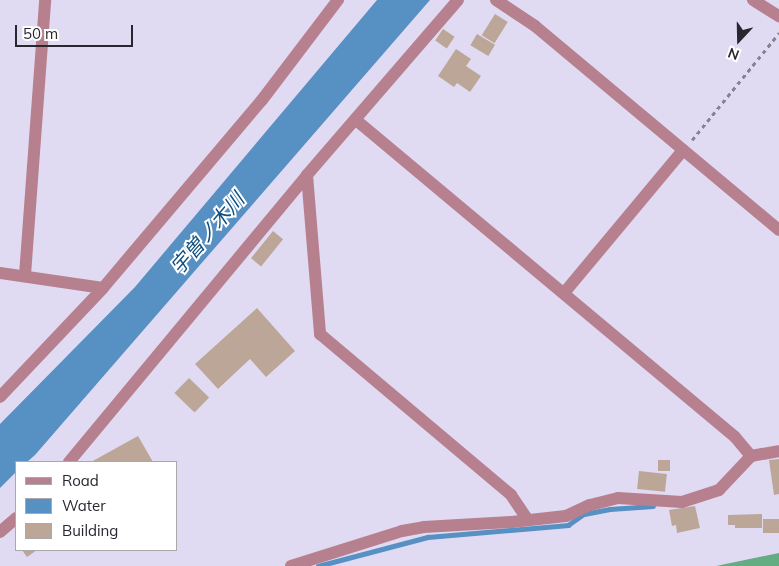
<!DOCTYPE html>
<meta charset="utf-8">
<style>
body{margin:0}
#map{position:relative;width:779px;height:566px;overflow:hidden;background:#e0dbf3;font-family:Mulish,"Noto Sans JP",sans-serif}
div>[style]{position:absolute}
.forest>*{inset:0;background:#64ac81}
.water>*{inset:0;background:#5790c2}
.stream>*{height:4.5px;margin:-2.25px;padding:0 2.25px;transform-origin:2.25px;border-radius:2.25px;background:#5790c2}
.building>*{inset:0;background:#bca698;transform-origin:0 0}
.path>*{height:2.5px;margin-top:-1.25px;transform-origin:0;background:repeating-linear-gradient(90deg,#848191 0 4px,transparent 0 8px)}
.street>*{height:12px;margin:-6px;padding:0 6px;transform-origin:6px;border-radius:6px;background:#b7808f}
span{translate:-50% -50%;white-space:nowrap;text-align:center;line-height:1.15;-webkit-text-stroke:4px #fff;paint-order:stroke}
.water-label{font-size:20px;color:#0f5081;font-style:italic}
.legend{position:absolute;left:15px;top:461px;width:162px;height:90px;box-sizing:border-box;background:#fff;border:1px solid #a9a9ac;margin:0;padding:6px 9px;list-style:none;font-size:15px;color:#28272f}
.legend li{display:flex;align-items:center;gap:10px;height:25px}
.legend b{width:25px;border:1px solid #a9a9ac}
.north{position:absolute;left:714px;top:15px;width:50px;height:50px;-webkit-text-stroke:4px #fff;paint-order:stroke;rotate:201deg;font-size:14px;font-weight:700;line-height:20px;text-align:center;color:#28272f}
.north::after{content:'';display:block;margin:auto;width:18px;height:22px;background:#28272f;clip-path:polygon(50% 0,100% 100%,50% 72%,0 100%)}
.scale{position:absolute;left:15px;top:25px;width:118px;height:22px;box-sizing:border-box;border:2px solid #28272f;border-top:0;padding-left:6px;font-size:15px;line-height:18px;white-space:nowrap;color:#28272f;-webkit-text-stroke:4px #fff;paint-order:stroke}
</style>
<div id="map">
<div class="forest">
<i style="clip-path:polygon(779px 553px,779px 566px,716px 566px)"></i>
</div>
<div class="water">
<i style="clip-path:polygon(377px 0,430px 0,35px 455px,27px 462px,16px 462px,16px 472px,0 488px,0 424px,135px 287px)"></i>
</div>
<div class="stream">
<i style="left:318px;top:566px;width:114px;rotate:-14.8deg"></i>
<i style="left:428px;top:537px;width:141px;rotate:-4.9deg"></i>
<i style="left:568px;top:525px;width:19px;rotate:-35deg"></i>
<i style="left:584px;top:514px;width:26px;rotate:-11deg"></i>
<i style="left:610px;top:509px;width:43px;rotate:-4deg"></i>
</div>
<div class="building">
<i style="left:495px;top:14px;width:15px;height:25px;rotate:32deg"></i>
<i style="left:443px;top:29px;width:14px;height:14px;rotate:34deg"></i>
<i style="left:477px;top:34px;width:21px;height:13px;rotate:31deg"></i>
<i style="clip-path:polygon(456px 49px,471px 59px,466px 66px,481px 76px,470px 92px,457px 83px,454px 87px,438px 76px)"></i>
<i style="left:273px;top:231px;width:13px;height:35px;rotate:39deg"></i>
<i style="clip-path:polygon(257px 308px,295px 351px,266px 377px,250px 359px,218px 389px,195px 364px)"></i>
<i style="left:189px;top:378px;width:28px;height:21px;rotate:44deg"></i>
<i style="clip-path:polygon(138px 436px,153px 462px,91px 462px)"></i>
<i style="clip-path:polygon(779px 459px,779px 494px,774px 495px,769px 460px)"></i>
<i style="left:658px;top:460px;width:12px;height:11px"></i>
<i style="left:639px;top:471px;width:28px;height:18px;rotate:6deg"></i>
<i style="clip-path:polygon(695px 506px,700px 528px,677px 533px,676px 525px,672px 526px,669px 510px)"></i>
<i style="clip-path:polygon(762px 514px,762px 528px,735px 528px,735px 525px,728px 525px,728px 515px)"></i>
<i style="left:763px;top:519px;width:16px;height:14px"></i>
<i style="clip-path:polygon(22px 550px,37px 550px,27px 557px)"></i>
</div>
<div class="path">
<i style="left:692px;top:140px;width:138px;rotate:-50.9deg"></i>
</div>
<div class="street">
<i style="left:458px;top:0;width:231px;rotate:130.8deg"></i>
<i style="left:307px;top:175px;width:160px;rotate:85.3deg"></i>
<i style="left:320px;top:334px;width:250px;rotate:40.1deg"></i>
<i style="left:511px;top:495px;width:30px;rotate:56deg"></i>
<i style="left:496px;top:0;width:47px;rotate:33.7deg"></i>
<i style="left:535px;top:26px;width:318px;rotate:39.9deg"></i>
<i style="left:753px;top:0;width:31px;rotate:32deg"></i>
<i style="left:356px;top:120px;width:494px;rotate:39.9deg"></i>
<i style="left:735px;top:437px;width:25px;rotate:50deg"></i>
<i style="left:0;top:273px;width:104px;rotate:8.3deg"></i>
<i style="left:25px;top:275px;width:276px;rotate:-85.8deg"></i>
<i style="left:564px;top:293px;width:186px;rotate:-50.2deg"></i>
<i style="left:0;top:397px;width:150px;rotate:-46.6deg"></i>
<i style="left:103px;top:288px;width:246px;rotate:-49.8deg"></i>
<i style="left:262px;top:100px;width:126px;rotate:-52.8deg"></i>
<i style="left:69px;top:462px;width:373px;rotate:-50.3deg"></i>
<i style="left:0;top:532px;width:21px;rotate:-41deg"></i>
<i style="left:291px;top:566px;width:116px;rotate:-17.5deg"></i>
<i style="left:402px;top:531px;width:22px;rotate:-10deg"></i>
<i style="left:424px;top:527px;width:88px;rotate:-3.3deg"></i>
<i style="left:512px;top:522px;width:54px;rotate:-6.3deg"></i>
<i style="left:566px;top:516px;width:26px;rotate:-25deg"></i>
<i style="left:590px;top:505px;width:29px;rotate:-14deg"></i>
<i style="left:618px;top:498px;width:64px;rotate:3.6deg"></i>
<i style="left:682px;top:502px;width:39px;rotate:-18deg"></i>
<i style="left:719px;top:490px;width:47px;rotate:-46.7deg"></i>
<i style="left:751px;top:456px;width:28px;rotate:-10deg"></i>
</div>
<div class="water-label">
<span style="left:207px;top:233px;rotate:-49deg">宇曽ノ木川</span>
</div>
<ul class="legend">
<li><b style="height:6px;background:#b7808f"></b>Road</li>
<li><b style="height:14px;background:#5790c2"></b>Water</li>
<li><b style="height:14px;background:#bca698"></b>Building</li>
</ul>
<div class="north">N</div>
<div class="scale">50 m</div>
</div>
